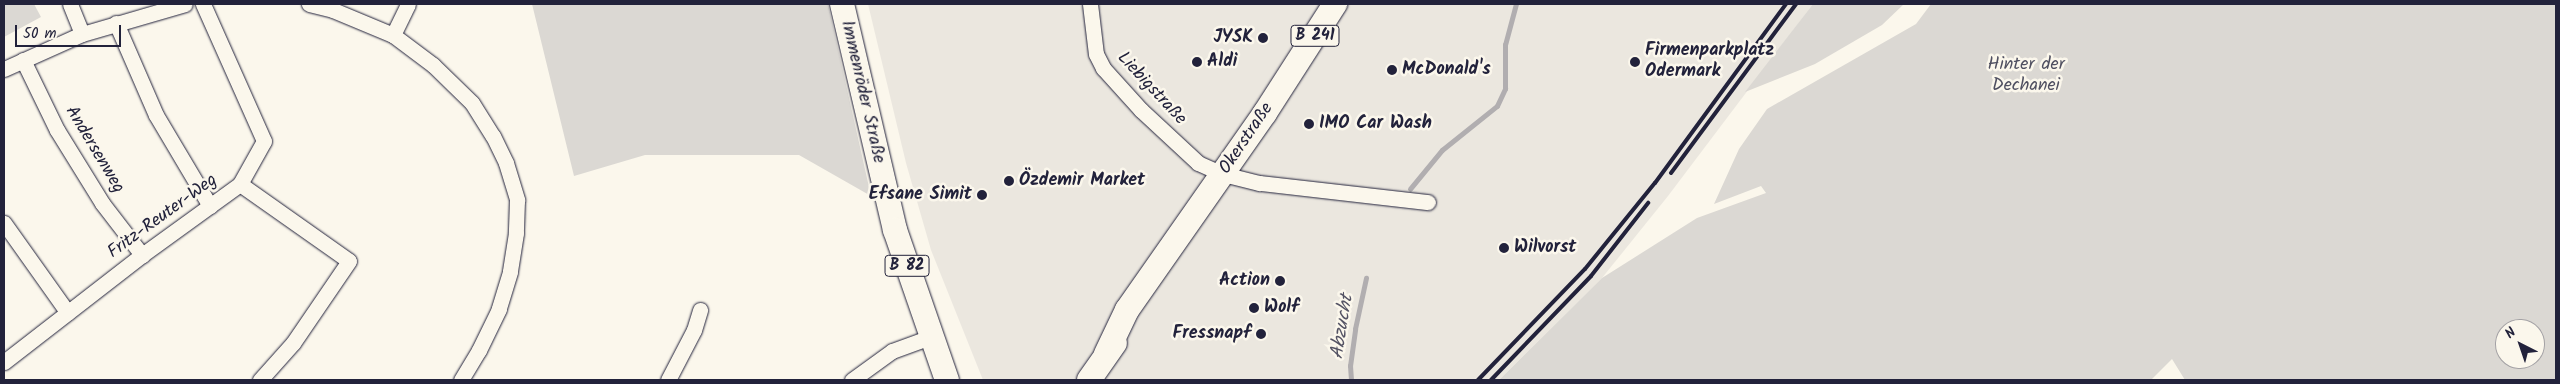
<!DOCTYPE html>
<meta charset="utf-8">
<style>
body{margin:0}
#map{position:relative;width:2560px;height:384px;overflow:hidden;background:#fbf7ec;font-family:Kalam,sans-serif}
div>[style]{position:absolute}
.built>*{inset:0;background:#ebe7df}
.green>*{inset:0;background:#dbd8d3}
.stream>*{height:4.5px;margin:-2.25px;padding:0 2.25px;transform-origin:2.25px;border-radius:2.25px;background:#b1aeb0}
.roads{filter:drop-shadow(0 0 1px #22223b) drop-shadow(0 0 1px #22223b)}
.minor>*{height:15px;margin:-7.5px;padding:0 7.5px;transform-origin:7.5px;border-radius:7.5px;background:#fbf7ec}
.primary>*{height:24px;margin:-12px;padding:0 12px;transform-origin:12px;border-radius:12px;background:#fbf7ec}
.rail>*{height:4px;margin:-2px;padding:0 2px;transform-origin:2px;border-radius:2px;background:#22223b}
.dots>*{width:14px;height:14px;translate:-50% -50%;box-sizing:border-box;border:2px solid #fbf7ec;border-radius:50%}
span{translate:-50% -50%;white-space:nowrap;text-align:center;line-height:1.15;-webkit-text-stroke:5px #fbf7ec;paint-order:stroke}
.shield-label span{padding:1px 4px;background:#fbf7ec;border:1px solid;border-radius:4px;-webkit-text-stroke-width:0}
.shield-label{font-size:16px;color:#22223b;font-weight:700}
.poi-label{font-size:18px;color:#22223b;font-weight:700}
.right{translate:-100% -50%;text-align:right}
.left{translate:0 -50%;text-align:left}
.park-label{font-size:18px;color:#505061}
.street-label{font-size:18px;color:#22223b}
.water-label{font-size:19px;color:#545364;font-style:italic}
.frame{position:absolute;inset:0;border:5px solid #22223b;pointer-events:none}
.north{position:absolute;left:2495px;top:319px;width:50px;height:50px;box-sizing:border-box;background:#fbf7ec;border:1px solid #a4a2a5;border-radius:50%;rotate:319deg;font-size:14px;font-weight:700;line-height:20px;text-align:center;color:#22223b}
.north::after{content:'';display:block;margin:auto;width:18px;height:22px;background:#22223b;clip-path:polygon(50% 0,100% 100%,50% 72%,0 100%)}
.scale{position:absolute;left:15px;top:25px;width:106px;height:22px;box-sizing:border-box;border:2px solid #22223b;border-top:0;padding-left:6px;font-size:15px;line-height:18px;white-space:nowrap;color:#22223b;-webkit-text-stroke:4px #fbf7ec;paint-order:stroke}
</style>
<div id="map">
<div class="built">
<i style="clip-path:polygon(868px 4px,1813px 4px,1668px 196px,1602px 278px,1499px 380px,983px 380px,931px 250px,906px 163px)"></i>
</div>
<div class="green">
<i style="clip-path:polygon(4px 4px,34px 4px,41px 17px,4px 37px)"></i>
<i style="clip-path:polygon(532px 4px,828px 4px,871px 196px,799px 155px,645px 155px,574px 176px)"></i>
<i style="clip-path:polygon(1813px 4px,1904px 4px,1882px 25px,1815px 64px,1745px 92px)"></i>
<i style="clip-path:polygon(evenodd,1931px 4px,2556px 4px,2556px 380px,2185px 380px,2172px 359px,2151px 380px,1499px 380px,1602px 278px,1697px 218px,1766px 193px,1761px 186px,1714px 204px,1739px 149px,1767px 109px,1916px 24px,1931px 4px,2505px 329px,2535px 329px,2535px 359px,2505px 359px,2505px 329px)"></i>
</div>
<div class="stream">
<i style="left:1410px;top:189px;width:50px;rotate:-50.6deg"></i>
<i style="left:1442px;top:150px;width:70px;rotate:-38.7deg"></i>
<i style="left:1497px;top:106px;width:19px;rotate:-65deg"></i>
<i style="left:1505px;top:89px;width:44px;rotate:-90deg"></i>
<i style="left:1505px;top:45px;width:42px;rotate:-75deg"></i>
<i style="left:1351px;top:380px;width:14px;rotate:-94deg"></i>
<i style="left:1350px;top:366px;width:37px;rotate:-82deg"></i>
<i style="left:1355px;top:329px;width:52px;rotate:-77.8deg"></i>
</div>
<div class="roads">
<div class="minor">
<i style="left:70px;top:4px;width:32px;rotate:68deg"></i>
<i style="left:203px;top:4px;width:150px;rotate:66deg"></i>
<i style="left:264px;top:141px;width:49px;rotate:119.2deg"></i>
<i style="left:309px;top:4px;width:25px;rotate:14deg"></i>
<i style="left:333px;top:10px;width:65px;rotate:22.6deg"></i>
<i style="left:393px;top:35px;width:50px;rotate:36.9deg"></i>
<i style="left:433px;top:65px;width:54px;rotate:44.3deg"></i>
<i style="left:472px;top:103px;width:39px;rotate:58deg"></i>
<i style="left:493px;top:136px;width:30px;rotate:64deg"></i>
<i style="left:506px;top:163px;width:39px;rotate:73deg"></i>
<i style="left:517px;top:200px;width:33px;rotate:92deg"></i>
<i style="left:516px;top:233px;width:39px;rotate:99deg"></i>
<i style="left:510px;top:272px;width:39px;rotate:107deg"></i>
<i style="left:499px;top:309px;width:46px;rotate:116deg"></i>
<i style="left:479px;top:350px;width:35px;rotate:121deg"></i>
<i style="left:1090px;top:4px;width:50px;rotate:83.2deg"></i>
<i style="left:1096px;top:54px;width:16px;rotate:63deg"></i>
<i style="left:1103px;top:68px;width:57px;rotate:47.9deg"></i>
<i style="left:1141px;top:110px;width:78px;rotate:42.9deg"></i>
<i style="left:1198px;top:163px;width:27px;rotate:24deg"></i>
<i style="left:1223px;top:174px;width:38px;rotate:14deg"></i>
<i style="left:1260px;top:183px;width:169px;rotate:6.5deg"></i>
<i style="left:116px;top:23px;width:100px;rotate:66.5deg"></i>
<i style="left:156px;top:115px;width:106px;rotate:59.3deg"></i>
<i style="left:393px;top:35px;width:34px;rotate:-64deg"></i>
<i style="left:23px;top:60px;width:78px;rotate:64.1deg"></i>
<i style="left:57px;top:130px;width:86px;rotate:58.3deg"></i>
<i style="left:102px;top:203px;width:66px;rotate:52.4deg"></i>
<i style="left:4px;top:69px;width:85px;rotate:-24.2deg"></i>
<i style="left:82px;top:34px;width:107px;rotate:-16.2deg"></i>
<i style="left:4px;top:223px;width:110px;rotate:54.6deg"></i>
<i style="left:4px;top:362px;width:175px;rotate:-37.8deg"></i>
<i style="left:142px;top:255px;width:121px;rotate:-35.9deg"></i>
<i style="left:240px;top:184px;width:133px;rotate:35.2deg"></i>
<i style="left:349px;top:261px;width:99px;rotate:124.3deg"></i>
<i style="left:293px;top:343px;width:50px;rotate:131.7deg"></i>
<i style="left:668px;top:380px;width:56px;rotate:-62.5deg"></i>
<i style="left:694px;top:330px;width:21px;rotate:-73deg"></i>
<i style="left:852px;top:380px;width:49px;rotate:-35.9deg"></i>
<i style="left:892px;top:351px;width:35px;rotate:-20deg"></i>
</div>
<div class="primary">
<i style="left:842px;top:4px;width:232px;rotate:76.8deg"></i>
<i style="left:895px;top:230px;width:159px;rotate:70.9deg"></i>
<i style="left:1106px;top:354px;width:49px;rotate:-64.5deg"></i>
<i style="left:1127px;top:310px;width:241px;rotate:-55deg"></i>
<i style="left:1265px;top:113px;width:130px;rotate:-57.3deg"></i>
<i style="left:1089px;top:380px;width:45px;rotate:-54.9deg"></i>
</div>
</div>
<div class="rail">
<i style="left:1671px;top:173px;width:210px;rotate:-53.5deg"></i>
<i style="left:1478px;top:380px;width:154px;rotate:-46.1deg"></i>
<i style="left:1585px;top:269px;width:111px;rotate:-50.9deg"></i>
<i style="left:1655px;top:183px;width:222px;rotate:-53.8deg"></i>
<i style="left:1491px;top:380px;width:144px;rotate:-46.1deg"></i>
<i style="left:1591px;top:276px;width:93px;rotate:-52deg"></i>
</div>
<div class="dots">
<i style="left:1263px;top:38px;background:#22223b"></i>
<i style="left:1197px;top:62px;background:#22223b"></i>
<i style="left:1635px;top:62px;background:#22223b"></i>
<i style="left:1392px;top:70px;background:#22223b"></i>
<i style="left:1309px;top:124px;background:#22223b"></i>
<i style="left:1009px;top:181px;background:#22223b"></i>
<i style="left:982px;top:195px;background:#22223b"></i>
<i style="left:1504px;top:248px;background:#22223b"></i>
<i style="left:1280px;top:281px;background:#22223b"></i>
<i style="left:1254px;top:308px;background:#22223b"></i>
<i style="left:1261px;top:334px;background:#22223b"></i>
</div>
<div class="shield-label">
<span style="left:1315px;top:36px">B 241</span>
<span style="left:907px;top:266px">B 82</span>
</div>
<div class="poi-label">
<span class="right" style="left:1253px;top:38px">JYSK</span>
<span class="left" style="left:1645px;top:62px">Firmenparkplatz<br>Odermark</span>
<span class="left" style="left:1207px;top:62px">Aldi</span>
<span class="left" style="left:1402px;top:70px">McDonald's</span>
<span class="left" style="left:1319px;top:124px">IMO Car Wash</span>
<span class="left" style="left:1019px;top:181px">Özdemir Market</span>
<span class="right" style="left:972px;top:195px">Efsane Simit</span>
<span class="left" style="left:1514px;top:248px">Wilvorst</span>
<span class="right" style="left:1270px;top:281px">Action</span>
<span class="left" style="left:1264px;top:308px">Wolf</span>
<span class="right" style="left:1251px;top:334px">Fressnapf</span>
</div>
<div class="park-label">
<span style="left:2026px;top:76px">Hinter der<br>Dechanei</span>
</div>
<div class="street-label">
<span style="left:1151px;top:89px;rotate:47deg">Liebigstraße</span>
<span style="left:862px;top:92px;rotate:77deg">Immenröder Straße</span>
<span style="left:1247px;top:139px;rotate:-56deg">Okerstraße</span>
<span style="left:94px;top:150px;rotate:59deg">Andersenweg</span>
<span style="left:163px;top:217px;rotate:-36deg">Fritz-Reuter-Weg</span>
</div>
<div class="water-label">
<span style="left:1343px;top:327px;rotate:-81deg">Abzucht</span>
</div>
<div class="frame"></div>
<div class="north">N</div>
<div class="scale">50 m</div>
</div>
